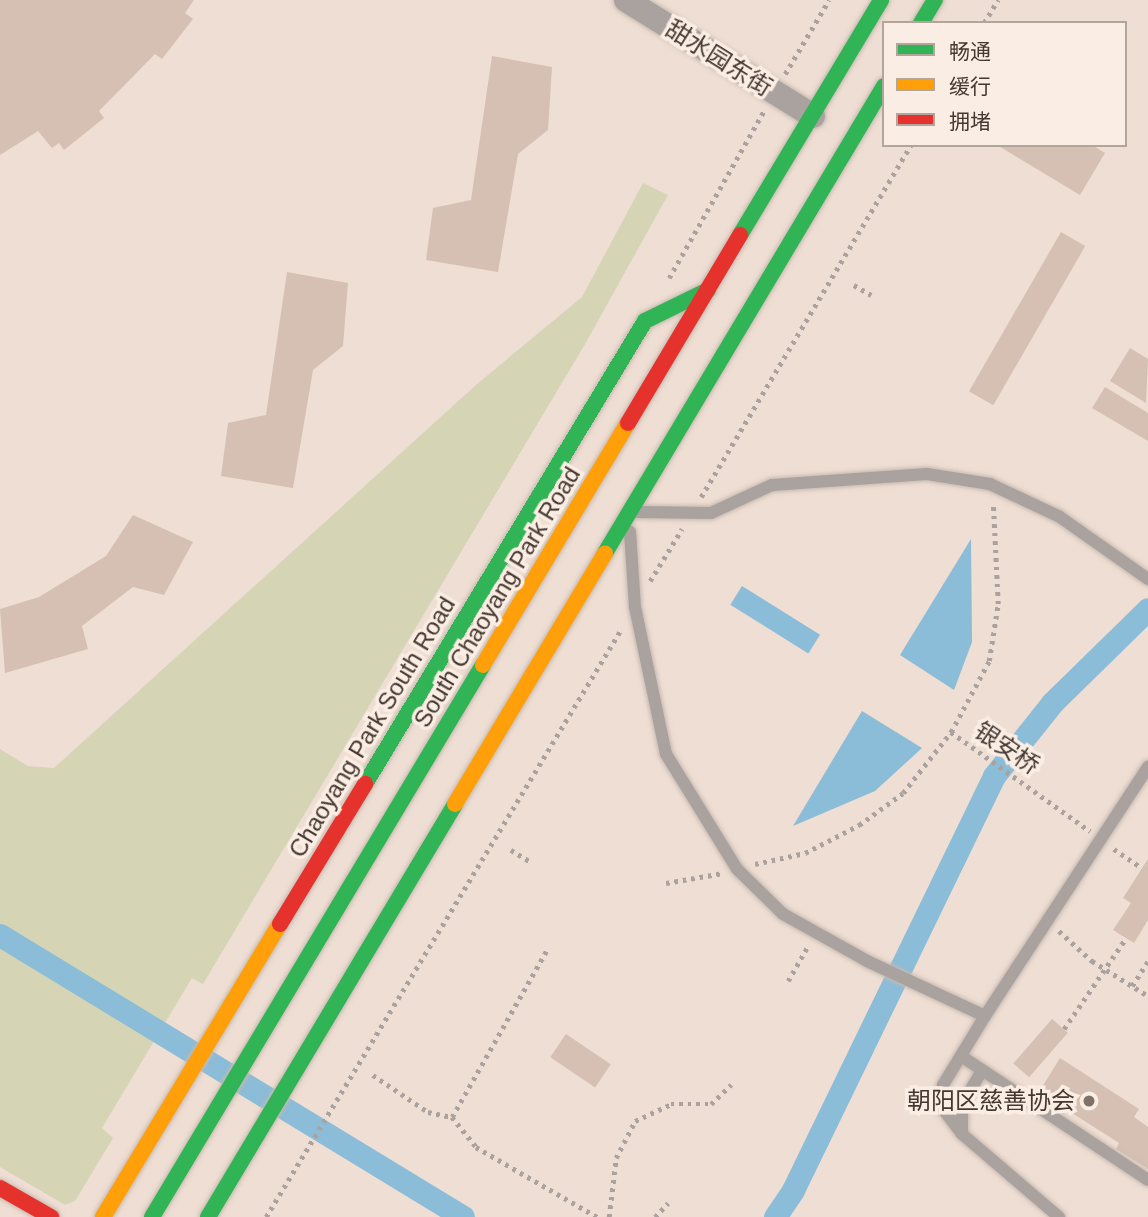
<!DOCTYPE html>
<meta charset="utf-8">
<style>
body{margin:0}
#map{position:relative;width:1148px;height:1217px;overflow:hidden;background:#efded3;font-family:Helvetica,"Noto Sans SC",sans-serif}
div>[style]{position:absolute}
.green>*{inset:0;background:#d5d5b6}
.water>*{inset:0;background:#8bbcd8;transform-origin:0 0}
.canal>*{height:23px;margin:-11.5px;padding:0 11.5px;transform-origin:11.5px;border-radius:11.5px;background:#8bbcd8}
.building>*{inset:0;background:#d5c0b3;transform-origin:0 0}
.path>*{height:4.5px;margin-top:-2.25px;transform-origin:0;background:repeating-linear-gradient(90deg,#aba29f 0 3.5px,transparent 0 8.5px)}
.roads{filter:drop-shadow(0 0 2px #c7bab1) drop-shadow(0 0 2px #c7bab1)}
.lane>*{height:12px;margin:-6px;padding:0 6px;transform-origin:6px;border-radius:6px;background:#aaa29f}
.street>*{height:24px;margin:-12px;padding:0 12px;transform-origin:12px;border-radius:12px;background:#aaa29f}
.fast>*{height:16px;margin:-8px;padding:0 8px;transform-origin:8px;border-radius:8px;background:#30b455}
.slow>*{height:16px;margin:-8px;padding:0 8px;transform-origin:8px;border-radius:8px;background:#ff9f0a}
.jam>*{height:16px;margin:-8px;padding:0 8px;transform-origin:8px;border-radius:8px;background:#e5322d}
.dots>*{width:19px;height:19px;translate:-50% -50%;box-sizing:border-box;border:4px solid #faede4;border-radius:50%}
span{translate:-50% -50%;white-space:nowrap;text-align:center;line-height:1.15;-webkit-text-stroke:7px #faede4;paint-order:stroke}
.street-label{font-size:24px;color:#453830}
.poi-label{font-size:24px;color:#453830}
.right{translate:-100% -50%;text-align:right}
.legend{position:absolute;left:882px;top:21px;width:245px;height:126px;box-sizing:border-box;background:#faede4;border:2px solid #b2a59c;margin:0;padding:9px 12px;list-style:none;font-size:21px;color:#453830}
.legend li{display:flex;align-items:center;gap:14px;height:35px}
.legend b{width:35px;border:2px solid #b2a59c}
</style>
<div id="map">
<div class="green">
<i style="clip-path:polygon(643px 183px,668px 195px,584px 346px,203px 984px,192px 978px,102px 1128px,113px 1138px,75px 1201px,65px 1205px,0 1167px,0 749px,28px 766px,54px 768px,477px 384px,582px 297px)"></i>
</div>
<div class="water">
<i style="clip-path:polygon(971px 539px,972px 642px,954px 690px,900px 655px)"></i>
<i style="left:742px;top:586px;width:92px;height:22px;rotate:32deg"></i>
<i style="clip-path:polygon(862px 711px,922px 748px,875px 791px,793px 826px)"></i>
</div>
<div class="canal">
<i style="left:0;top:935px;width:542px;rotate:31.34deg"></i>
<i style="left:775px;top:1217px;width:32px;rotate:-56deg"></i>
<i style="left:793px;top:1190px;width:460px;rotate:-64.1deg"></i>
<i style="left:994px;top:776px;width:93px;rotate:-51.5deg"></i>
<i style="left:1052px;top:703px;width:134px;rotate:-44.4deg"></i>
</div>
<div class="building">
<i style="clip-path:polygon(0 0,194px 0,185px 13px,193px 19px,162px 59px,155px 54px,99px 111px,104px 118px,64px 150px,59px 143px,52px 148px,38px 131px,0 155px)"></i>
<i style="clip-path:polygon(492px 56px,552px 67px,548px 130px,518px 154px,498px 272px,426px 260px,433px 208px,471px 200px)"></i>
<i style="clip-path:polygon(997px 145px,1092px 145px,1105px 153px,1080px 195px)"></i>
<i style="left:1061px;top:232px;width:28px;height:184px;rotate:30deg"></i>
<i style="clip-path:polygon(287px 272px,348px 283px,343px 346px,313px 370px,293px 488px,221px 476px,228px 423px,266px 415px)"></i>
<i style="clip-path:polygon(1130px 348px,1148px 359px,1146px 403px,1110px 381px)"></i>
<i style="clip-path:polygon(1105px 387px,1148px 413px,1148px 441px,1092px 408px)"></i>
<i style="clip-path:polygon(133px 515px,193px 542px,164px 595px,133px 587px,82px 626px,88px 649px,5px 673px,0 609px,39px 597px,106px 556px)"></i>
<i style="clip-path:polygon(1148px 859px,1148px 920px,1134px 943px,1113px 930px,1131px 903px,1123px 898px)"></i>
<i style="left:1052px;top:1019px;width:21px;height:59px;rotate:41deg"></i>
<i style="left:566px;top:1034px;width:54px;height:28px;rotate:34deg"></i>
<i style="clip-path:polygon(1060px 1058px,1139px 1109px,1134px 1117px,1148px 1127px,1148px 1169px,1116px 1149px,1119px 1143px,1039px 1092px)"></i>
</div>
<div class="path">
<i style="left:984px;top:23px;width:27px;rotate:-59deg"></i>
<i style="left:785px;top:74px;width:86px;rotate:-59.3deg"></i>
<i style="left:669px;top:278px;width:194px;rotate:-60.4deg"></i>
<i style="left:854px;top:285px;width:20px;rotate:30deg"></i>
<i style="left:701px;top:497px;width:410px;rotate:-59.2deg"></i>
<i style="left:650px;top:581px;width:61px;rotate:-58.4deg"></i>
<i style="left:951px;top:732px;width:171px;rotate:35.5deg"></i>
<i style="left:1114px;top:849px;width:34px;rotate:34deg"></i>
<i style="left:511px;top:850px;width:21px;rotate:31deg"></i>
<i style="left:755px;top:864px;width:51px;rotate:-12.4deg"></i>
<i style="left:805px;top:853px;width:61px;rotate:-27.4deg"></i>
<i style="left:859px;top:825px;width:54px;rotate:-36deg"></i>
<i style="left:903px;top:793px;width:78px;rotate:-51.8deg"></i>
<i style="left:951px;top:732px;width:81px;rotate:-61.8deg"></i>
<i style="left:989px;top:661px;width:58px;rotate:-81deg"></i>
<i style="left:998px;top:604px;width:102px;rotate:-92.8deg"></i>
<i style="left:666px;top:883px;width:58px;rotate:-10deg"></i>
<i style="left:1059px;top:931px;width:45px;rotate:42.3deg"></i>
<i style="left:1092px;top:961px;width:66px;rotate:32deg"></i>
<i style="left:788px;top:981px;width:40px;rotate:-60.3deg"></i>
<i style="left:1132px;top:986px;width:30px;rotate:-57deg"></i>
<i style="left:1064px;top:1029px;width:110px;rotate:-55.7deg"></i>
<i style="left:373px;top:1075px;width:66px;rotate:33.9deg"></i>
<i style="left:428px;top:1112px;width:25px;rotate:12deg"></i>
<i style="left:452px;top:1117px;width:38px;rotate:51deg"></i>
<i style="left:476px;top:1147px;width:140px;rotate:30deg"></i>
<i style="left:452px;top:1117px;width:194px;rotate:-60.4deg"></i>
<i style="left:266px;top:1217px;width:688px;rotate:-58.85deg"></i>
<i style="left:609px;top:1217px;width:59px;rotate:-83.2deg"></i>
<i style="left:616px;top:1158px;width:42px;rotate:-62.8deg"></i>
<i style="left:635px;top:1121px;width:40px;rotate:-25deg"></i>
<i style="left:671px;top:1104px;width:40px"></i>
<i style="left:711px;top:1104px;width:28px;rotate:-44deg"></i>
<i style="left:655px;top:1217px;width:19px;rotate:-47deg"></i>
</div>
<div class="roads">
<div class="lane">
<i style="left:638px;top:512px;width:73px;rotate:0.8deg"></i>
<i style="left:711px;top:513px;width:67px;rotate:-24.7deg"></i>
<i style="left:772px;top:485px;width:155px;rotate:-4.1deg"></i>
<i style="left:927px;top:474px;width:64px;rotate:9deg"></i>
<i style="left:990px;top:484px;width:77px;rotate:25.2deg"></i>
<i style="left:1060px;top:517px;width:108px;rotate:35.2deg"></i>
<i style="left:630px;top:532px;width:75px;rotate:86.2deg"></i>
<i style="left:635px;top:607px;width:150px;rotate:78.1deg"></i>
<i style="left:666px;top:754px;width:135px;rotate:58.3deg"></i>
<i style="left:737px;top:869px;width:64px;rotate:44.4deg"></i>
<i style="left:783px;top:914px;width:96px;rotate:29.2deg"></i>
<i style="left:867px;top:961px;width:130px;rotate:25deg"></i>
<i style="left:985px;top:1016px;width:298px;rotate:-56.8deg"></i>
<i style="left:985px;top:1016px;width:81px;rotate:121.3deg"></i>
<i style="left:943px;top:1085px;width:20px;rotate:99deg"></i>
<i style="left:940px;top:1105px;width:36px;rotate:53deg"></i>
<i style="left:962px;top:1134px;width:128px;rotate:40.6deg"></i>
<i style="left:961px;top:1056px;width:224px;rotate:33.5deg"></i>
<i style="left:962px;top:1134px;width:30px;rotate:-90deg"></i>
<i style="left:962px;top:1104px;width:39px;rotate:-59deg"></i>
</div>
<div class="street">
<i style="left:626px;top:0;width:220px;rotate:31.8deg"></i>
</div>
<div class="fast">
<i style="left:921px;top:23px;width:27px;rotate:-59deg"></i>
<i style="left:740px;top:235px;width:274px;rotate:-59deg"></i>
<i style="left:605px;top:553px;width:544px;rotate:-59.14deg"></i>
<i style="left:365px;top:784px;width:541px;rotate:-58.84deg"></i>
<i style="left:645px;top:321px;width:70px;rotate:-26.2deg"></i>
<i style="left:152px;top:1217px;width:644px;rotate:-59.05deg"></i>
<i style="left:208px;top:1217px;width:481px;rotate:-59.1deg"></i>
</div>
<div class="slow">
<i style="left:483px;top:665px;width:282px;rotate:-59.1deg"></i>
<i style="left:455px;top:804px;width:292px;rotate:-59.1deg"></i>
<i style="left:103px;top:1217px;width:342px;rotate:-58.9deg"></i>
</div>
<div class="jam">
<i style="left:628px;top:423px;width:219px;rotate:-59.2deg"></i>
<i style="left:280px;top:924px;width:164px;rotate:-58.7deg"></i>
<i style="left:0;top:1188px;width:59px;rotate:29.6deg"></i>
</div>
</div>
<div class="dots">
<i style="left:1089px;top:1101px;background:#807269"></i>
</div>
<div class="street-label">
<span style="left:719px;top:58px;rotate:32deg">甜水园东街</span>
<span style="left:497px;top:597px;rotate:-59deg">South Chaoyang Park Road</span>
<span style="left:372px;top:727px;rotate:-59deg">Chaoyang Park South Road</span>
<span style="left:1007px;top:748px;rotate:34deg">银安桥</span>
</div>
<div class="poi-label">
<span class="right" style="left:1075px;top:1101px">朝阳区慈善协会</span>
</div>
<ul class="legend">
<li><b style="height:9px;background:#30b455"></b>畅通</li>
<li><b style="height:9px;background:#ff9f0a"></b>缓行</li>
<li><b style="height:9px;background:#e5322d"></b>拥堵</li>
</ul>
</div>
